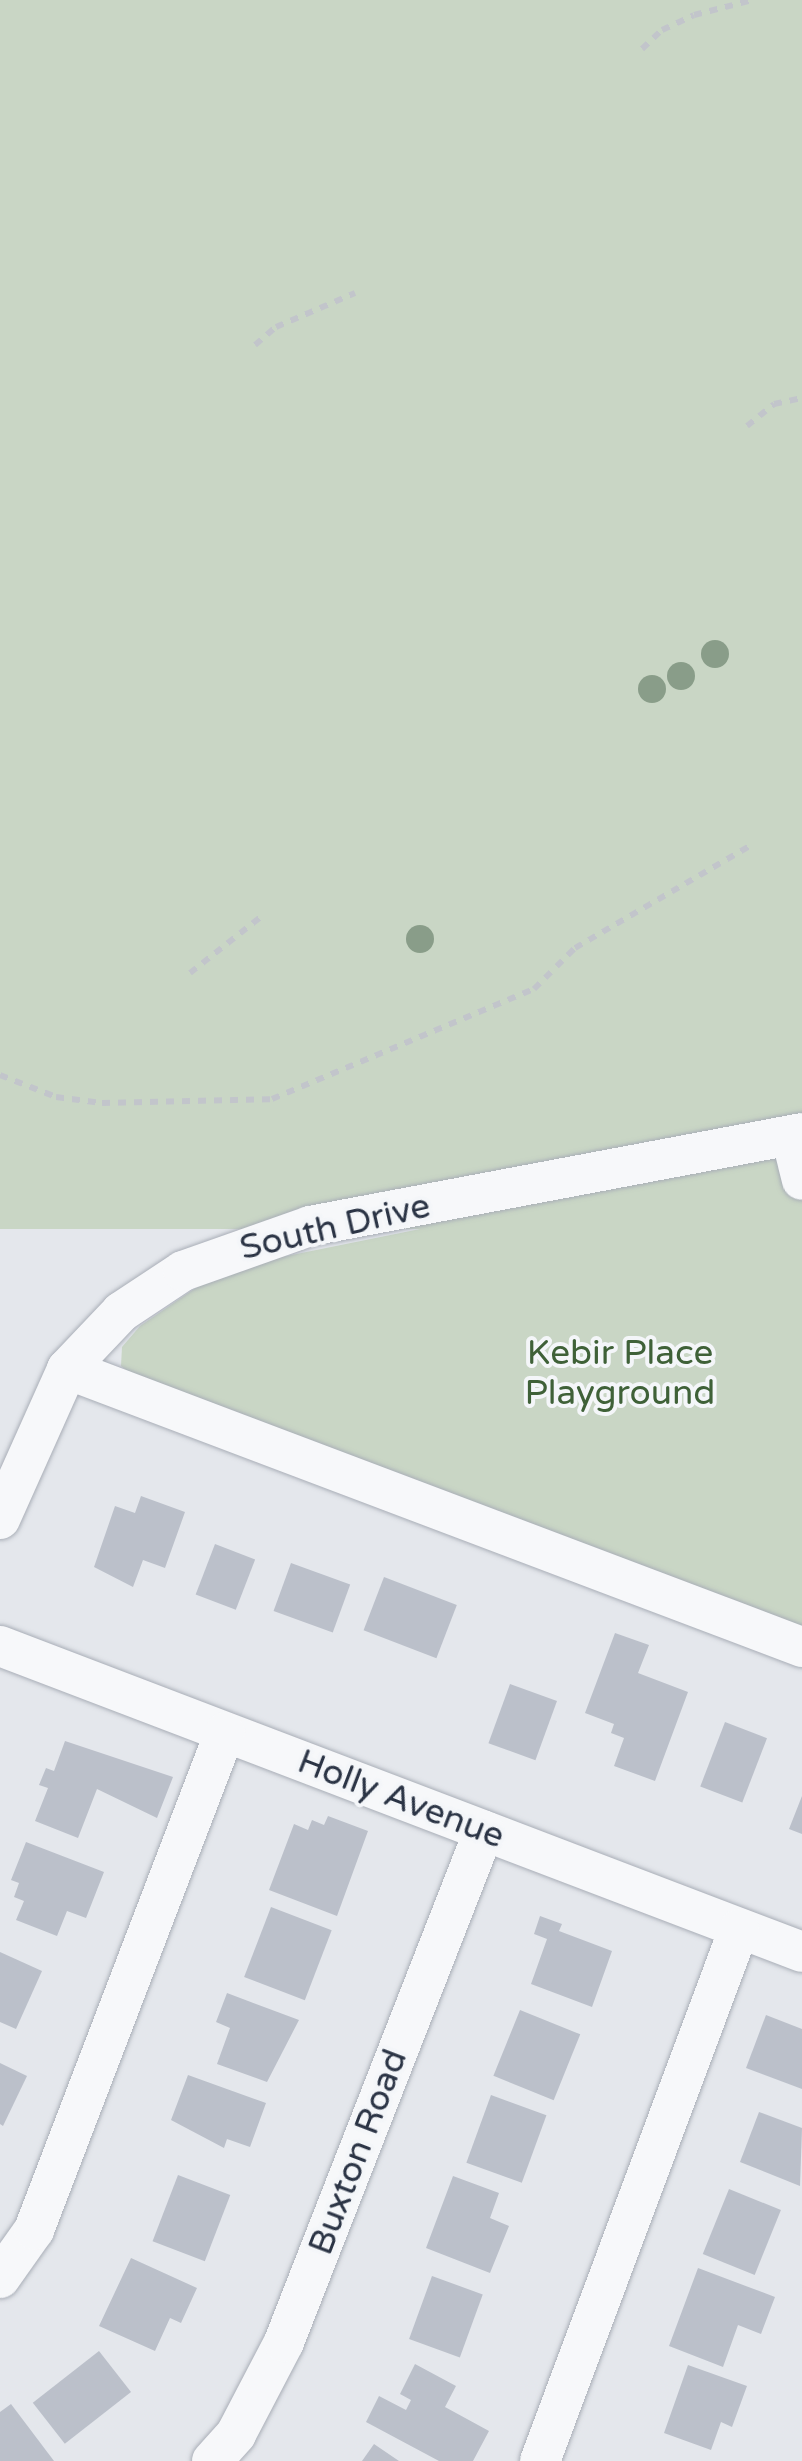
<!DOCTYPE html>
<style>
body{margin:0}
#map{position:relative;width:802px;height:2461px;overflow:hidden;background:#e4e7ec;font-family:"Varela Round",sans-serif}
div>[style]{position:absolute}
.green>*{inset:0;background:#c9d6c5;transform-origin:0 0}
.building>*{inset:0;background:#bbc0ca;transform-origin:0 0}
.path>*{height:6px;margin-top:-3px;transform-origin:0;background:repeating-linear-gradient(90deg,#c2c5cb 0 8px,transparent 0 16px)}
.roads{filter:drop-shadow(0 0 2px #a9aeb7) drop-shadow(0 0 2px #a9aeb7)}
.minor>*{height:40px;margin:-20px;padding:0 20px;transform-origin:20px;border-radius:20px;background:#f7f8fa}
.trees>*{width:28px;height:28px;margin:-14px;border-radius:50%;background:#899d89}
span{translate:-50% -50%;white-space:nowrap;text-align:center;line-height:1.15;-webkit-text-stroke:8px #f4f6f9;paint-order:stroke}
.street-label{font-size:35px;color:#2b3445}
.park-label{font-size:35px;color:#3f6138}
</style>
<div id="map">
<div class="green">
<i style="left:0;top:0;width:802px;height:1229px"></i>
<i style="clip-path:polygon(770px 1158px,802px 1183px,802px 1638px,136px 1378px,121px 1366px,122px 1347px,140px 1326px,197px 1287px,257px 1262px)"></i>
</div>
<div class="building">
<i style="clip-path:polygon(141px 1496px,185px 1512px,165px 1568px,143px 1560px,133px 1587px,94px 1567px,115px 1506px,135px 1513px)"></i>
<i style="left:215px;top:1544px;width:43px;height:54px;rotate:21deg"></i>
<i style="left:291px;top:1563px;width:63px;height:51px;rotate:20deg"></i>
<i style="left:384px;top:1577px;width:78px;height:57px;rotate:21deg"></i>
<i style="clip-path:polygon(615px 1633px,649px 1645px,638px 1673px,688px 1692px,655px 1781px,614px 1766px,624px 1738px,611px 1733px,614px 1724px,585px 1713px)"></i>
<i style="left:510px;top:1684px;width:50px;height:63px;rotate:20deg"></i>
<i style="left:725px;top:1722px;width:45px;height:69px;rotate:21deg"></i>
<i style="clip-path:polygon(65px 1741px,173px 1777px,157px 1818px,97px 1789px,78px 1838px,35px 1821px,48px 1788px,39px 1785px,46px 1768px,54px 1771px)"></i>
<i style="clip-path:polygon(802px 1796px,802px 1834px,789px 1829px)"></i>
<i style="clip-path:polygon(328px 1816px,368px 1831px,337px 1916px,269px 1890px,294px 1824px,308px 1830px,312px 1820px,324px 1825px)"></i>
<i style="clip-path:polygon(26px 1842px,104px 1872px,86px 1918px,67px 1911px,57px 1936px,16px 1920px,24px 1901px,14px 1897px,19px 1883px,11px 1880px)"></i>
<i style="left:271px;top:1907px;width:65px;height:75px;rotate:21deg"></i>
<i style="clip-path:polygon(540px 1916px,562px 1924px,559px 1931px,612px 1951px,592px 2007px,531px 1984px,547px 1939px,534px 1934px)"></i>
<i style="clip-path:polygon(0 1952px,42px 1971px,16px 2029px,0 2022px)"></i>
<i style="clip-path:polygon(227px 1993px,299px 2020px,267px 2082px,217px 2064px,230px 2028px,216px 2022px)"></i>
<i style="left:520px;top:2010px;width:65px;height:71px;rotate:22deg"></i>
<i style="clip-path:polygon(766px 2015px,802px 2029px,802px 2089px,746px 2068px)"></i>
<i style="clip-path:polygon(0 2063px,27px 2076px,3px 2126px,0 2124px)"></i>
<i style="clip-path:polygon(188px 2075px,266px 2103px,250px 2147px,227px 2139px,224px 2148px,171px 2120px)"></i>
<i style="left:491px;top:2095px;width:59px;height:72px;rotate:20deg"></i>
<i style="clip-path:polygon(759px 2112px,802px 2128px,800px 2186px,740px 2162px)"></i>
<i style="left:178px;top:2175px;width:56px;height:71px;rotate:21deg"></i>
<i style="clip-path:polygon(453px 2176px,499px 2193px,490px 2218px,509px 2226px,490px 2273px,426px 2248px)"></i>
<i style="left:729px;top:2189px;width:56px;height:70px;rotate:22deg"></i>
<i style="clip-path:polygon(131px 2258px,197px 2288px,181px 2323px,170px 2318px,155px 2351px,99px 2326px)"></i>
<i style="clip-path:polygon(698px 2268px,775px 2297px,761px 2334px,738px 2325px,723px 2367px,669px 2346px)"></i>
<i style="left:432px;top:2276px;width:54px;height:67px;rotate:20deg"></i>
<i style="left:99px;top:2351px;width:52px;height:84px;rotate:52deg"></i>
<i style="clip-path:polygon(415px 2364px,456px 2386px,445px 2407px,489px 2431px,473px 2461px,439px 2461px,366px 2422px,379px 2396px,406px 2410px,411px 2400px,400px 2394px)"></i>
<i style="clip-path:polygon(688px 2365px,747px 2386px,732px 2427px,721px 2422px,711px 2450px,664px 2433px)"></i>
<i style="clip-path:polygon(11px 2404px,54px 2461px,0 2461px,0 2412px)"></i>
<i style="clip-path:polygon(374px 2444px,399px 2461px,362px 2461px)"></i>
</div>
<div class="path">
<i style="left:642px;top:49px;width:28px;rotate:-44deg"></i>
<i style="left:662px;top:30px;width:35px;rotate:-25deg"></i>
<i style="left:694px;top:15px;width:61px;rotate:-14.3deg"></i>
<i style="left:255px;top:345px;width:28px;rotate:-41deg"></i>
<i style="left:276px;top:327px;width:86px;rotate:-23.3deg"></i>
<i style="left:747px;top:426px;width:35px;rotate:-39deg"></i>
<i style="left:774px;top:404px;width:29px;rotate:-12deg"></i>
<i style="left:190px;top:973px;width:92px;rotate:-38.4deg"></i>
<i style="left:0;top:1075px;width:60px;rotate:21.4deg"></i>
<i style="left:56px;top:1097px;width:46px;rotate:7.4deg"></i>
<i style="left:102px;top:1103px;width:170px;rotate:-1.3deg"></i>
<i style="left:272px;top:1099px;width:284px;rotate:-22.8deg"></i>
<i style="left:534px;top:989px;width:58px;rotate:-45deg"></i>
<i style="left:575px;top:948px;width:206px;rotate:-30.3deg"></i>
</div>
<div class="roads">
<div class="minor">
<i style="left:791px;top:1136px;width:45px;rotate:76deg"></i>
<i style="left:67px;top:1369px;width:786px;rotate:20.72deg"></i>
<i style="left:0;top:1519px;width:164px;rotate:-65.9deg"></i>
<i style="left:67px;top:1369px;width:79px;rotate:-46.5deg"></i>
<i style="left:121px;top:1312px;width:74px;rotate:-33.5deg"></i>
<i style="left:183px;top:1271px;width:135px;rotate:-19.5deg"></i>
<i style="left:310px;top:1226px;width:501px;rotate:-10.7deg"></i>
<i style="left:0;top:1646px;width:858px;rotate:20.88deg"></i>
<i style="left:0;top:2278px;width:59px;rotate:-54.7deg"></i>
<i style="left:34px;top:2230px;width:533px;rotate:-69.02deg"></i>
<i style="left:212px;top:2461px;width:36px;rotate:-48deg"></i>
<i style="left:236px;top:2434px;width:104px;rotate:-62.4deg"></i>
<i style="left:284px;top:2342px;width:549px;rotate:-68.63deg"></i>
<i style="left:540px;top:2461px;width:568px;rotate:-69.49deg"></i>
</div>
</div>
<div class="trees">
<i style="left:715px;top:654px"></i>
<i style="left:681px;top:676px"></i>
<i style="left:652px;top:689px"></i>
<i style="left:420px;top:939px"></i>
</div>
<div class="street-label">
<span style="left:335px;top:1227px;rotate:-13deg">South Drive</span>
<span style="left:401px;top:1799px;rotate:21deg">Holly Avenue</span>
<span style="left:358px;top:2152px;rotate:-69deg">Buxton Road</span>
</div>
<div class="park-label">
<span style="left:620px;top:1373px">Kebir Place<br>Playground</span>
</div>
</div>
